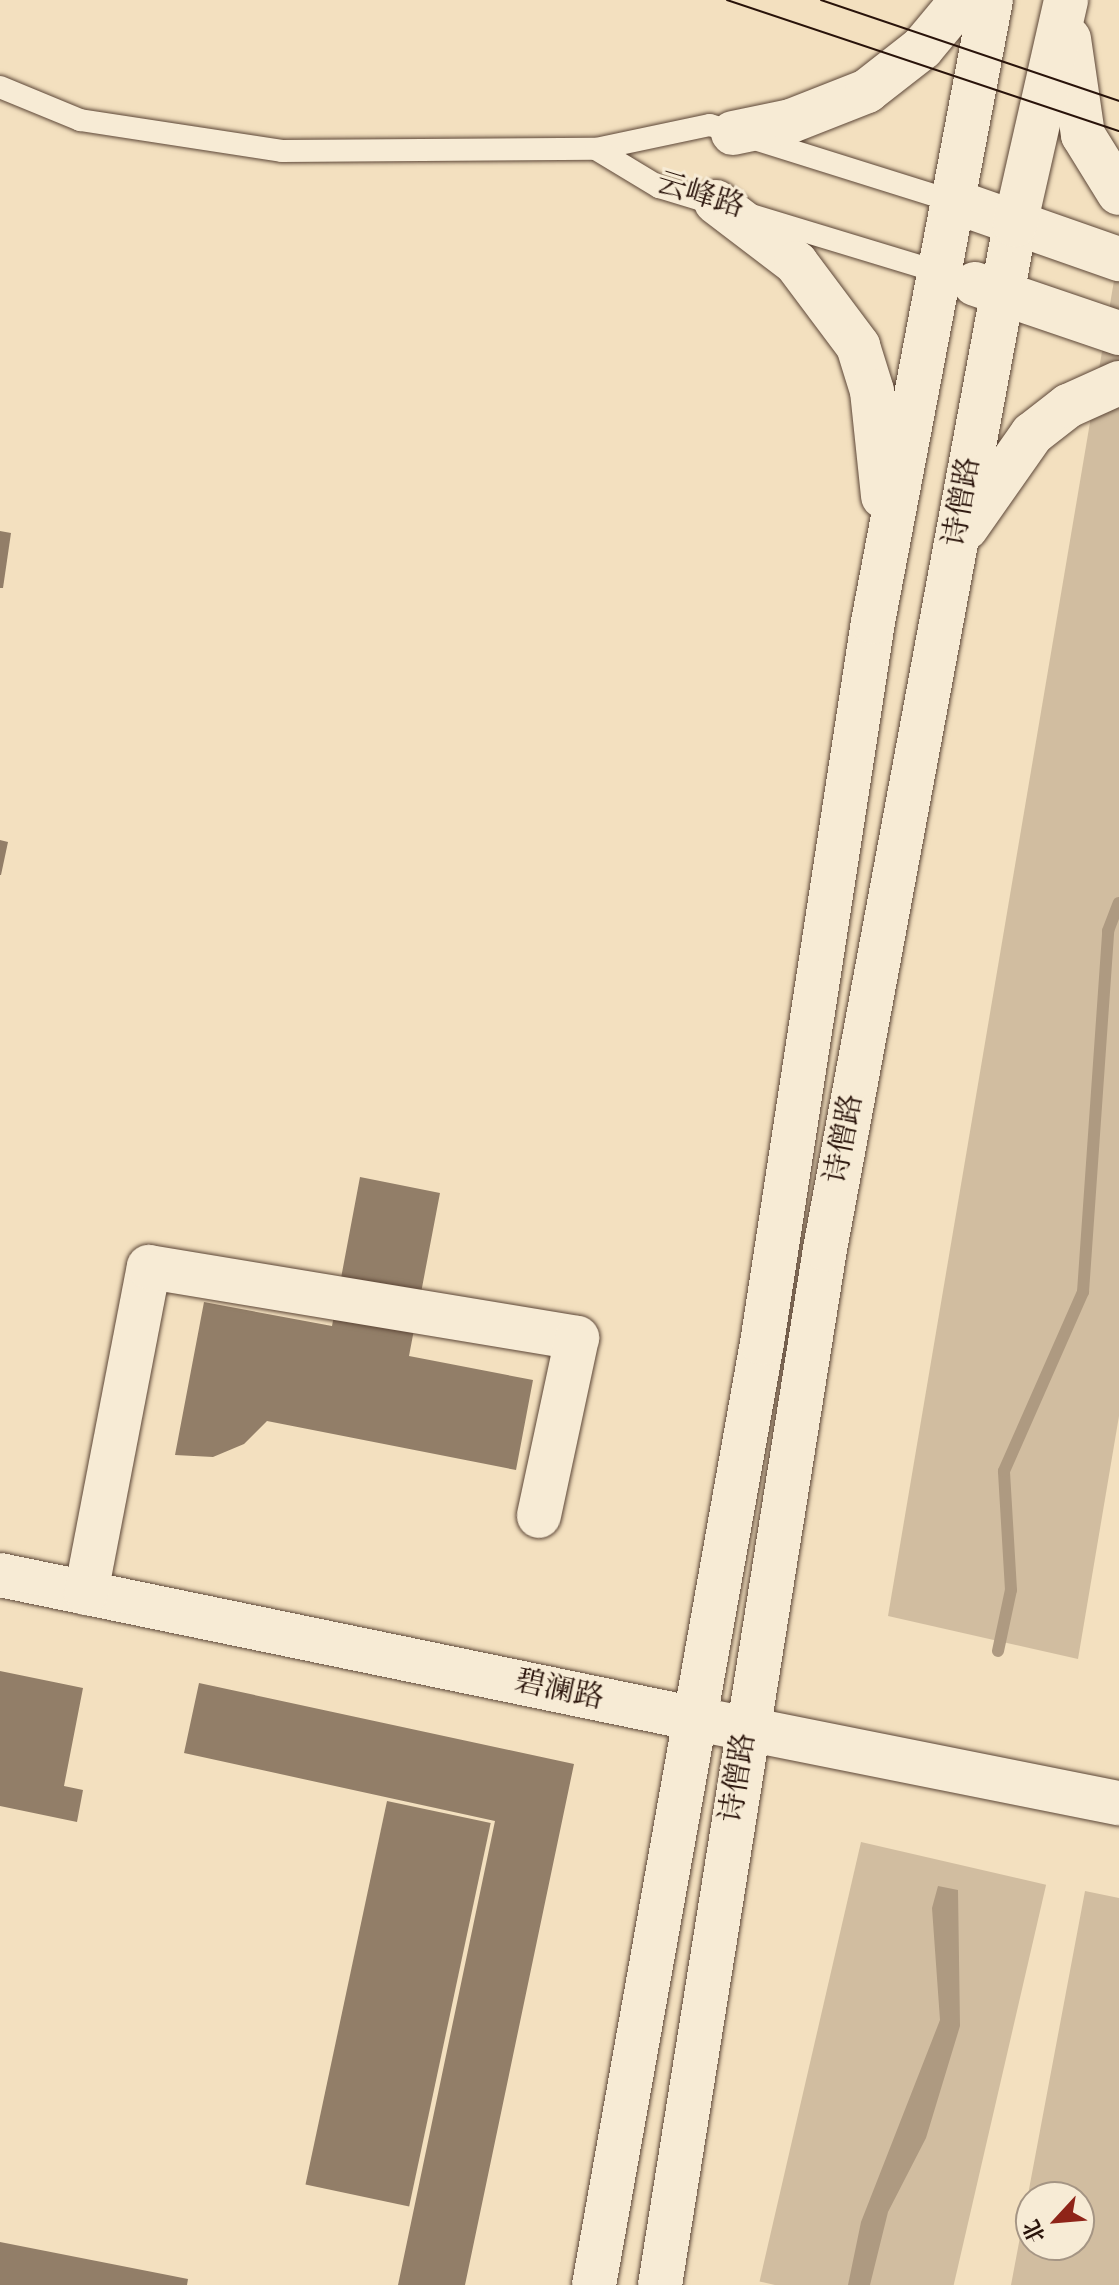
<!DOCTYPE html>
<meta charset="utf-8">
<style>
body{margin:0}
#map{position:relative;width:1119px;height:2285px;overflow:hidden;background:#f3e0bf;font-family:"Old Standard TT","Noto Serif SC",serif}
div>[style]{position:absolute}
.green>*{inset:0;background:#d1bda0;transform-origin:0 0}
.water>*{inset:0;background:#ae9a81}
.stream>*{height:12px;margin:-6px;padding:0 6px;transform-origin:6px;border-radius:6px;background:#ae9a81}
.building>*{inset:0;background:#927e68;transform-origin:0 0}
.roads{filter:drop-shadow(0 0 2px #5c4637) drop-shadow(0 0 2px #5c4637)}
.service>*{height:22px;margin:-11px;padding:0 11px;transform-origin:11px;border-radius:11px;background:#f7ebd5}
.minor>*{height:44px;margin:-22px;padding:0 22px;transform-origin:22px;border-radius:22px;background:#f7ebd5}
.tertiary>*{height:44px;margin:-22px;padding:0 22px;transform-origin:22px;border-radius:22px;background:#f7ebd5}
.tram>*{height:2px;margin:-1px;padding:0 1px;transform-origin:1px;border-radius:1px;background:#29130a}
span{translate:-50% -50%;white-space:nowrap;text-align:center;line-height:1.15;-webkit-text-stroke:6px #f7ebd5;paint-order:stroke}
.street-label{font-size:30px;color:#29130a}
.north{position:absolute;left:1015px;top:2181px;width:80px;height:80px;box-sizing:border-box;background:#f7ebd5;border:2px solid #a59584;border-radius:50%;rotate:244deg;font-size:22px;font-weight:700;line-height:32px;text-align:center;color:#29130a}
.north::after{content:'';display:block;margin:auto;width:28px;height:36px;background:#8f2418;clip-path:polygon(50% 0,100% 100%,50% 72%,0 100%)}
</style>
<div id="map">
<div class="green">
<i style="clip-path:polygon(1119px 251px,1119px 1416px,1078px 1659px,888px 1616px)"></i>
<i style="left:861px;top:1842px;width:190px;height:451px;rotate:13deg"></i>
<i style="clip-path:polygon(evenodd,1085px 1891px,1119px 1898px,1119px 2285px,1011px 2285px,1085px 1891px,1031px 2197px,1079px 2197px,1079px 2245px,1031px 2245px,1031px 2197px)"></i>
</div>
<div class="water">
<i style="clip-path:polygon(938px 1886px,958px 1890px,960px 2026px,926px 2138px,888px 2212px,870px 2285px,848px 2285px,861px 2222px,940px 2020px,932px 1908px)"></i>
</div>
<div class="stream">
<i style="left:998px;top:1651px;width:62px;rotate:-78deg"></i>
<i style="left:1011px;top:1590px;width:119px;rotate:-93.4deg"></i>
<i style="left:1004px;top:1471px;width:196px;rotate:-66.2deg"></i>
<i style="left:1083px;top:1292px;width:362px;rotate:-86deg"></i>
<i style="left:1108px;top:931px;width:30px;rotate:-69deg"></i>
</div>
<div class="building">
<i style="clip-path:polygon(0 531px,11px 533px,3px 588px,0 588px)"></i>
<i style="clip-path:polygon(0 840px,8px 842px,1px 875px,0 875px)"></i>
<i style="clip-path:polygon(360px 1177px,440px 1193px,409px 1356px,533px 1380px,516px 1470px,267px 1421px,244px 1444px,213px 1457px,175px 1455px,204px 1302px,332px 1326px)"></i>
<i style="clip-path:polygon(0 1671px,83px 1688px,64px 1786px,83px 1790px,77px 1822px,0 1806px)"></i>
<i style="clip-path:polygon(199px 1683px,574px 1764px,465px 2285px,398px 2285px,495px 1821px,184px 1753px)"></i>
<i style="left:387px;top:1801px;width:106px;height:392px;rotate:12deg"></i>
<i style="clip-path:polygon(0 2242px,188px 2279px,187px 2285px,0 2285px)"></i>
</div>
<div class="roads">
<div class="service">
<i style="left:0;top:87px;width:87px;rotate:22.4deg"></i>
<i style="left:80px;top:120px;width:204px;rotate:8.7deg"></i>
<i style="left:282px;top:151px;width:314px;rotate:-0.4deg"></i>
<i style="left:596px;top:149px;width:116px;rotate:-11.9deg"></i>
<i style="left:710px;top:125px;width:258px;rotate:17.4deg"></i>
<i style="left:596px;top:149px;width:74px;rotate:31.1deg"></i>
<i style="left:659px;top:187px;width:296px;rotate:16.9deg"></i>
</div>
<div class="minor">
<i style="left:0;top:1575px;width:706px;rotate:11.69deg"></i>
<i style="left:86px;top:1593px;width:332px;rotate:-79.1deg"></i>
<i style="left:149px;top:1267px;width:434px;rotate:9.4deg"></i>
<i style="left:577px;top:1338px;width:182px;rotate:102.1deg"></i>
</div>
<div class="tertiary">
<i style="left:1069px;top:39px;width:97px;rotate:81.7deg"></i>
<i style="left:1083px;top:135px;width:68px;rotate:58.2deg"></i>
<i style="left:733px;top:133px;width:59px;rotate:-11.7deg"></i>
<i style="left:791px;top:121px;width:82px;rotate:-21.5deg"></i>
<i style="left:867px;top:91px;width:70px;rotate:-38deg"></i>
<i style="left:922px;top:48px;width:62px;rotate:-50.2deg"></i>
<i style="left:716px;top:202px;width:101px;rotate:37.3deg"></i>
<i style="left:796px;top:263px;width:104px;rotate:53.2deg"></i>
<i style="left:858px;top:346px;width:47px;rotate:72.7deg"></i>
<i style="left:872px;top:391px;width:106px;rotate:84deg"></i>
<i style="left:956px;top:202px;width:173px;rotate:19.3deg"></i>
<i style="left:975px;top:284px;width:152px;rotate:18.8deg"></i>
<i style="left:966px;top:528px;width:115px;rotate:-54.9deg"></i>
<i style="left:1032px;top:434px;width:46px;rotate:-37.9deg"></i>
<i style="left:1068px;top:406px;width:56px;rotate:-24.3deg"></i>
<i style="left:717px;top:1723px;width:410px;rotate:11.3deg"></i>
<i style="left:594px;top:2285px;width:957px;rotate:-79.89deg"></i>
<i style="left:762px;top:1343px;width:729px;rotate:-81.25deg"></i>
<i style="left:873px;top:622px;width:633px;rotate:-79.26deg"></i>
<i style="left:660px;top:2285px;width:1049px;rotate:-80.95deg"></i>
<i style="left:825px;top:1249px;width:1041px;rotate:-79.49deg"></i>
<i style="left:1015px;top:225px;width:231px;rotate:-77.2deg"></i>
</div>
</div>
<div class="tram">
<i style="left:727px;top:0;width:413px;rotate:18.5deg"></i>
<i style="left:821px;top:0;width:315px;rotate:18.7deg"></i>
</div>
<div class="street-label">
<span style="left:700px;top:196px;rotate:17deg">云峰路</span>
<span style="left:963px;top:502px;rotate:-80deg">诗僧路</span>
<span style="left:845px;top:1139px;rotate:-79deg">诗僧路</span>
<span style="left:559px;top:1691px;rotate:12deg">碧澜路</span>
<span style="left:739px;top:1778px;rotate:-81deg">诗僧路</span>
</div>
<div class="north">北</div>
</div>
